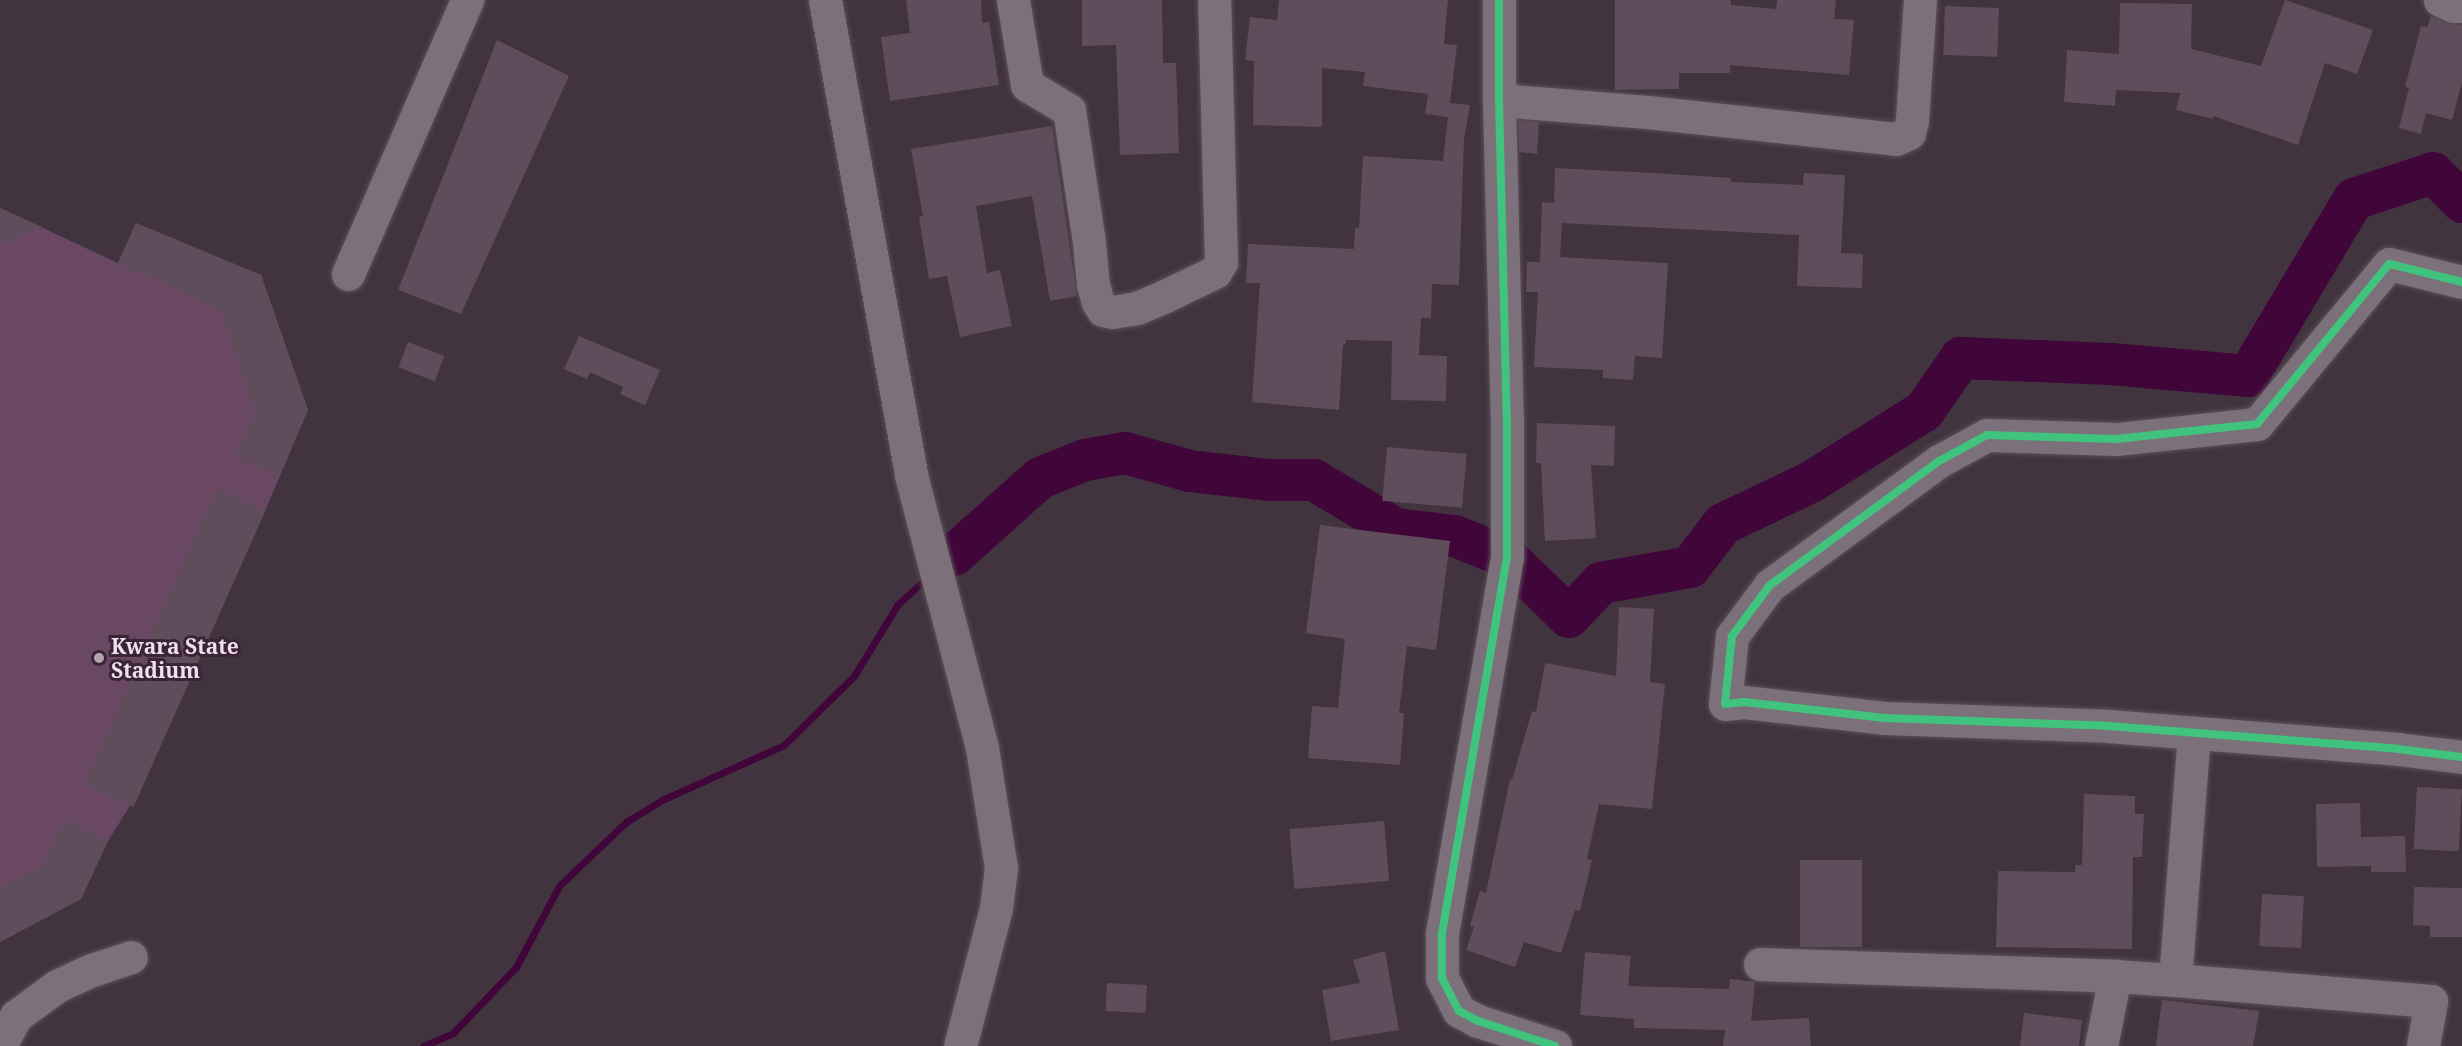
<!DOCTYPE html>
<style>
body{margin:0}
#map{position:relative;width:2462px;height:1046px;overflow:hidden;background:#41343e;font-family:"Noto Serif",serif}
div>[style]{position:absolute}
.green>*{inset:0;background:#6a4763}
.stream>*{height:7px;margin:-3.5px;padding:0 3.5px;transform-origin:3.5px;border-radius:3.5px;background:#40063a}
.river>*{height:42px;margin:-21px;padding:0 21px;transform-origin:21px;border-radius:21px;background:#40063a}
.building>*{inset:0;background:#604d5c;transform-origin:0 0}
.roads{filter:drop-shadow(0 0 2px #5c5059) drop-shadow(0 0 2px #5c5059)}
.minor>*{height:33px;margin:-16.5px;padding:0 16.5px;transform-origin:16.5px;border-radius:16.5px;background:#7c717a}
.cycleway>*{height:8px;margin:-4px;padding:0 4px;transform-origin:4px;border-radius:4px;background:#40c37c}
.dots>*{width:16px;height:16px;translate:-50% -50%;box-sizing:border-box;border:3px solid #3c2438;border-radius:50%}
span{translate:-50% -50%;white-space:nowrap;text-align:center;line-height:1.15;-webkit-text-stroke:6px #3c2438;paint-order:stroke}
.poi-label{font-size:21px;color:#f0e0ed;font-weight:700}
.left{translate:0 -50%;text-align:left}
</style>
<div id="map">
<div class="green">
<i style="clip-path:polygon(0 208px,118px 263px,136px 223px,261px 275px,308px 410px,265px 511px,130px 806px,108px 841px,81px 899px,0 942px)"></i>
</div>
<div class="stream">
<i style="left:423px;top:1046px;width:33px;rotate:-23deg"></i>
<i style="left:453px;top:1033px;width:91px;rotate:-46.3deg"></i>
<i style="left:516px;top:967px;width:92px;rotate:-62deg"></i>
<i style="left:559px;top:886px;width:93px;rotate:-43.7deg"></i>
<i style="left:626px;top:822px;width:42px;rotate:-31.4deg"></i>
<i style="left:662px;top:800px;width:134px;rotate:-24.3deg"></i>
<i style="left:784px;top:745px;width:98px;rotate:-44.6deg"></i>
<i style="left:854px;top:676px;width:84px;rotate:-58.6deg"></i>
<i style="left:898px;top:604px;width:31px;rotate:-42deg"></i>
</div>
<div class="river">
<i style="left:954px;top:555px;width:115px;rotate:-41.8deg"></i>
<i style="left:1040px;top:478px;width:48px;rotate:-21.8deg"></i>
<i style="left:1085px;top:460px;width:41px;rotate:-9.9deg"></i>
<i style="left:1125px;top:453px;width:67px;rotate:15.5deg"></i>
<i style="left:1190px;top:471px;width:80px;rotate:6.5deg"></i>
<i style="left:1269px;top:480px;width:45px"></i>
<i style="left:1314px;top:480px;width:96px;rotate:30.9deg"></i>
<i style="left:1396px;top:529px;width:59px;rotate:6.8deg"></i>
<i style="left:1455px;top:536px;width:56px;rotate:22deg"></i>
<i style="left:1507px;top:557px;width:86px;rotate:44.1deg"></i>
<i style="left:1569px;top:617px;width:47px;rotate:-46.7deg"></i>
<i style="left:1601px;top:583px;width:90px;rotate:-10.2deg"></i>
<i style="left:1690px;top:567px;width:54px;rotate:-52.5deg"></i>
<i style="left:1723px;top:524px;width:98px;rotate:-25.5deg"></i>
<i style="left:1811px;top:482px;width:133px;rotate:-32.1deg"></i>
<i style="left:1924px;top:411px;width:65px;rotate:-55.1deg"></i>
<i style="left:1961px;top:358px;width:150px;rotate:2.3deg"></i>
<i style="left:2111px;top:364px;width:138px;rotate:5deg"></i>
<i style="left:2248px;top:376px;width:206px;rotate:-59.1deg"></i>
<i style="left:2354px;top:199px;width:83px;rotate:-18.2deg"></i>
<i style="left:2433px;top:173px;width:41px;rotate:45deg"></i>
</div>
<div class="building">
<i style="clip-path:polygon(906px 0,981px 0,982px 23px,989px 22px,999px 85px,890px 101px,881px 37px,910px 33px)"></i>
<i style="clip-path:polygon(1082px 0,1162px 0,1163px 63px,1176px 63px,1179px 153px,1120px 155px,1116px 45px,1082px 46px)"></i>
<i style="clip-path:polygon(1279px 0,1448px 0,1444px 44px,1457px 45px,1450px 103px,1470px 105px,1464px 140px,1459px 285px,1432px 284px,1431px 318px,1421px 318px,1419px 355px,1447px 356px,1446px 401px,1391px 400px,1392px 341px,1346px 340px,1345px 345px,1343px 345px,1339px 410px,1252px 402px,1260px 283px,1246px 283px,1248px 244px,1354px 249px,1355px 228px,1359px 228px,1363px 156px,1443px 161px,1448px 117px,1425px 114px,1428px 94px,1363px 86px,1365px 72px,1322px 68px,1322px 127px,1253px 125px,1254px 61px,1245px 60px,1250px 17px,1277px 20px)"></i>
<i style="clip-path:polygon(1615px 0,1731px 0,1731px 5px,1776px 9px,1777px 0,1836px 0,1834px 19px,1854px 20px,1849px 75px,1730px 65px,1730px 73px,1679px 73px,1679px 89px,1615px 90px)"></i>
<i style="clip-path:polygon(2285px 0,2373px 30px,2357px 74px,2325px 63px,2298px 145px,2213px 116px,2213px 119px,2176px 110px,2180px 93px,2116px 90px,2115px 106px,2064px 102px,2067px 50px,2119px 54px,2120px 3px,2192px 4px,2191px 49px,2261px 66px)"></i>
<i style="left:1945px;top:6px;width:54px;height:49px;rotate:2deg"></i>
<i style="clip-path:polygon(2431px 16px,2446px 23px,2462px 25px,2462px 82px,2452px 120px,2426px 113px,2421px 134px,2399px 128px,2409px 88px,2405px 87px,2421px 26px,2427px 27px)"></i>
<i style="clip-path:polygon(497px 40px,569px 76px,461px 314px,398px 290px)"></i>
<i style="clip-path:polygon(1518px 120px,1539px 122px,1537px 154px,1519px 152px)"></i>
<i style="clip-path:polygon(1052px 126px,1077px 296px,1050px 301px,1032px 196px,976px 206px,987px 273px,1000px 270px,1012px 326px,960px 337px,947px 276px,929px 279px,919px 217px,923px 216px,911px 149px)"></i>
<i style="clip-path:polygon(1555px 168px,1653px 173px,1731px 178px,1731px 182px,1803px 185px,1804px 173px,1845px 175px,1841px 253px,1863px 254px,1862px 288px,1797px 286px,1799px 235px,1562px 223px,1560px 257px,1668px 263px,1662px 358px,1635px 356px,1633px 380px,1603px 378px,1603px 370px,1534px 367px,1538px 292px,1526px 292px,1527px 262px,1540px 262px,1542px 202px,1554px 203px)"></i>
<i style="clip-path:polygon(0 208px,42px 227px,0 245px)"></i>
<i style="clip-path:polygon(136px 223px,261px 275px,308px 410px,277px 477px,235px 457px,255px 413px,221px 311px,118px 263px)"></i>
<i style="clip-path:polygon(579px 336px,660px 370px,645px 405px,620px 394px,623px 387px,590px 372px,587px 379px,564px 369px)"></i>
<i style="left:408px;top:342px;width:39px;height:27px;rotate:21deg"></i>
<i style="clip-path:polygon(1537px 423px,1615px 426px,1614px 466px,1591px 465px,1596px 538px,1545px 541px,1541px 463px,1536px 463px)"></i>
<i style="left:1387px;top:447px;width:80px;height:54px;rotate:5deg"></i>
<i style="left:216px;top:489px;width:54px;height:324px;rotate:24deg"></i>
<i style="clip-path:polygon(1320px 525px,1450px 541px,1436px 650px,1407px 646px,1399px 713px,1404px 713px,1400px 765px,1308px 758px,1312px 706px,1338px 708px,1345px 639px,1306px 633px)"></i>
<i style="clip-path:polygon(1619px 607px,1654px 609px,1650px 682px,1665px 684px,1652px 809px,1599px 804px,1587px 859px,1592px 860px,1580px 911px,1575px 910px,1561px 953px,1524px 942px,1515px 967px,1466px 950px,1474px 927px,1470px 926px,1480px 891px,1486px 893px,1510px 779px,1512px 780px,1532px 711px,1536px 712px,1545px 663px,1616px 676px)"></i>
<i style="left:2417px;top:787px;width:45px;height:62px;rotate:3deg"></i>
<i style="clip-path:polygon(2084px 794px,2135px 796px,2135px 814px,2144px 814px,2142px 857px,2133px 857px,2132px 949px,1996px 947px,1998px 871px,2075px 872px,2075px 865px,2082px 865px)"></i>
<i style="clip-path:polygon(2360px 803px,2361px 837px,2405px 836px,2406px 872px,2371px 872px,2371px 866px,2317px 867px,2316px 804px)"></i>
<i style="clip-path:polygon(64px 820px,108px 841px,81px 899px,0 942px,0 887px,43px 864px)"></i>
<i style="left:1384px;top:821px;width:60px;height:95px;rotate:85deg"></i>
<i style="left:1800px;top:860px;width:62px;height:87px"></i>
<i style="clip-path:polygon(2414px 887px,2462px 888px,2462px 937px,2430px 937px,2430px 926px,2413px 925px)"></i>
<i style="left:2262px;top:894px;width:42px;height:52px;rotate:3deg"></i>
<i style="clip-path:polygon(1385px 951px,1399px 1030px,1331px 1041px,1322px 990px,1360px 983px,1353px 960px)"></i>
<i style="clip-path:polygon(1585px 952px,1631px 956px,1628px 986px,1729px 989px,1730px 979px,1755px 982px,1751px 1021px,1809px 1018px,1811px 1046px,1723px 1046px,1725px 1030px,1634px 1028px,1634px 1019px,1580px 1015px)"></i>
<i style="left:1107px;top:983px;width:40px;height:28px;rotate:3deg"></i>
<i style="clip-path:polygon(2162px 1000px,2259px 1011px,2253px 1046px,2156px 1046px)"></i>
<i style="clip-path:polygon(2024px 1013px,2082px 1020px,2079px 1046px,2020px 1046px)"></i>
</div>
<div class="roads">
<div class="minor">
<i style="left:825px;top:0;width:483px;rotate:79.7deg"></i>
<i style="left:911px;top:475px;width:282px;rotate:75.4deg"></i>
<i style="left:982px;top:748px;width:121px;rotate:81deg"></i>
<i style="left:1001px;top:868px;width:40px;rotate:97.1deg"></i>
<i style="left:996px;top:908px;width:143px;rotate:104.6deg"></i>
<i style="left:1013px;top:0;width:86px;rotate:80.6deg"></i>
<i style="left:1027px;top:85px;width:49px;rotate:30.8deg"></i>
<i style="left:1069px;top:110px;width:134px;rotate:81.4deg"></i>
<i style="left:1089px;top:243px;width:42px;rotate:84.6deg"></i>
<i style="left:1093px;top:285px;width:18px;rotate:74deg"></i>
<i style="left:1098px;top:302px;width:9px;rotate:58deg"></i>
<i style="left:1103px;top:310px;width:9px;rotate:13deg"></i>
<i style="left:1112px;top:312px;width:25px;rotate:-9deg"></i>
<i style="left:1137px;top:308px;width:30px;rotate:-23deg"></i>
<i style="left:1165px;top:296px;width:55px;rotate:-25.6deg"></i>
<i style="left:1215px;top:272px;width:12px;rotate:-59deg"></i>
<i style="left:1221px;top:262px;width:262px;rotate:-91.5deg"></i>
<i style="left:1499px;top:0;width:100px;rotate:90deg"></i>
<i style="left:1499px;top:100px;width:320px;rotate:88.6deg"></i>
<i style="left:1507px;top:420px;width:137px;rotate:90deg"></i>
<i style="left:1507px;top:557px;width:384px;rotate:99.8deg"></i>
<i style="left:1442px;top:935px;width:43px;rotate:90deg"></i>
<i style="left:1442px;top:978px;width:37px;rotate:63deg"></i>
<i style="left:1459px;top:1011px;width:21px;rotate:28deg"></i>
<i style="left:1478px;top:1021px;width:81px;rotate:18deg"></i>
<i style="left:2440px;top:0;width:14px;rotate:25deg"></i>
<i style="left:2453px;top:6px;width:9px"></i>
<i style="left:1499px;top:100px;width:149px;rotate:4.6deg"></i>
<i style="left:1648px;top:112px;width:249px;rotate:6.2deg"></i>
<i style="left:1896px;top:139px;width:14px;rotate:-25deg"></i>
<i style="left:1909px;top:133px;width:13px;rotate:-77deg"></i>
<i style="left:1912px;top:120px;width:120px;rotate:-86.2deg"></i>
<i style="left:348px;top:274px;width:299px;rotate:-66.5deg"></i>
<i style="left:2462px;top:282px;width:75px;rotate:-166.1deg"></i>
<i style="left:2389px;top:264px;width:207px;rotate:129.5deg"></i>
<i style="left:2257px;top:424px;width:142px;rotate:173.9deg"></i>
<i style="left:2116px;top:439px;width:129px;rotate:-178.2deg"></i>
<i style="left:1987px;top:435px;width:55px;rotate:151.6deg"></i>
<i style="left:1939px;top:461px;width:210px;rotate:143.7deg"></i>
<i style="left:1770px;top:585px;width:64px;rotate:126.7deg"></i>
<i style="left:1732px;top:636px;width:68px;rotate:95.9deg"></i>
<i style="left:1725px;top:704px;width:19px;rotate:-6deg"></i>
<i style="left:1744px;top:702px;width:141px;rotate:6.5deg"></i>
<i style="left:1884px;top:718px;width:224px;rotate:2deg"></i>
<i style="left:2108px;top:726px;width:291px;rotate:4.5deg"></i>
<i style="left:2398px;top:749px;width:64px;rotate:7.1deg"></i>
<i style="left:1760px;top:964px;width:355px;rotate:1.9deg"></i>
<i style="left:2175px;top:980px;width:257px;rotate:4.7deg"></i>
<i style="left:2431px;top:1001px;width:46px;rotate:100.1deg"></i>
<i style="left:0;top:1046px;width:34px;rotate:-62deg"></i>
<i style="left:16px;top:1016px;width:51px;rotate:-36.2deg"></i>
<i style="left:57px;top:986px;width:35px;rotate:-25deg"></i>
<i style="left:89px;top:971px;width:44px;rotate:-18.4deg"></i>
<i style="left:2101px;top:1046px;width:71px;rotate:-78.7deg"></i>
<i style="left:2115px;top:976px;width:60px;rotate:3.8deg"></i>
<i style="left:2175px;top:980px;width:248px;rotate:-85.6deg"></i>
</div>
</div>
<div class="cycleway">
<i style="left:1499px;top:0;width:100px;rotate:90deg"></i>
<i style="left:1499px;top:100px;width:320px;rotate:88.6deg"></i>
<i style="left:1507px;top:420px;width:137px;rotate:90deg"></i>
<i style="left:1507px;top:557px;width:384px;rotate:99.8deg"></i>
<i style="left:1442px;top:935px;width:43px;rotate:90deg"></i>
<i style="left:1442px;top:978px;width:37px;rotate:63deg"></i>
<i style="left:1459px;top:1011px;width:21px;rotate:28deg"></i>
<i style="left:1478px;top:1021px;width:81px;rotate:18deg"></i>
<i style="left:2462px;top:282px;width:75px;rotate:-166.1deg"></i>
<i style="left:2389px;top:264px;width:207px;rotate:129.5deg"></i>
<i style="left:2257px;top:424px;width:142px;rotate:173.9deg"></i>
<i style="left:2116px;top:439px;width:129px;rotate:-178.2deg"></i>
<i style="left:1987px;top:435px;width:55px;rotate:151.6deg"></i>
<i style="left:1939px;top:461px;width:210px;rotate:143.7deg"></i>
<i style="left:1770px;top:585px;width:64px;rotate:126.7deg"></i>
<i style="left:1732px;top:636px;width:68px;rotate:95.9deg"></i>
<i style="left:1725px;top:704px;width:19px;rotate:-6deg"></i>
<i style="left:1744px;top:702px;width:141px;rotate:6.5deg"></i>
<i style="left:1884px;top:718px;width:224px;rotate:2deg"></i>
<i style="left:2108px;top:726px;width:291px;rotate:4.5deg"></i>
<i style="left:2398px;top:749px;width:64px;rotate:7.1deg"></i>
</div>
<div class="dots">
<i style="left:99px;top:658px;background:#b3a4b0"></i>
</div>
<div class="poi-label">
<span class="left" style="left:111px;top:658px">Kwara State<br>Stadium</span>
</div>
</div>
